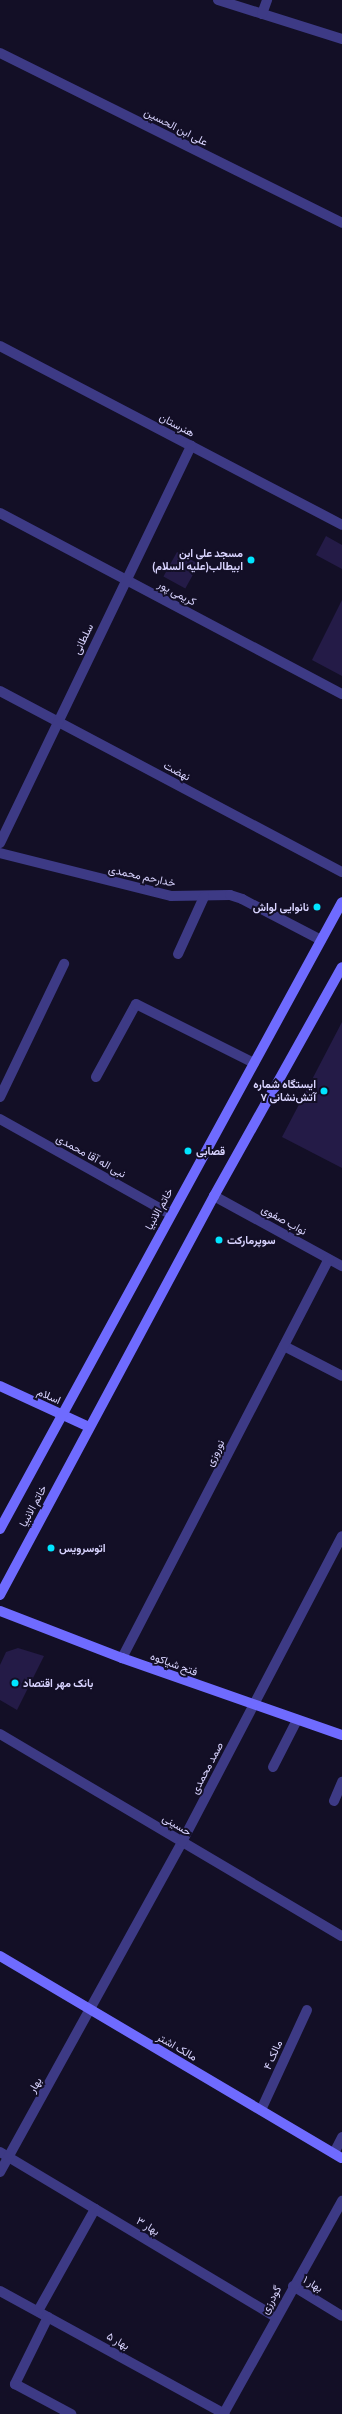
<!DOCTYPE html>
<meta charset="utf-8">
<style>
body{margin:0}
#map{position:relative;width:342px;height:2414px;overflow:hidden;background:#130f26;font-family:"PT Sans Narrow",Vazirmatn,sans-serif}
div>[style]{position:absolute}
.building>*{inset:0;background:#241b47;transform-origin:0 0}
.street>*{height:10px;margin:-5px;padding:0 5px;transform-origin:5px;border-radius:5px;background:#3d3a85}
.secondary>*{height:10px;margin:-5px;padding:0 5px;transform-origin:5px;border-radius:5px;background:#6f6bff}
.dots>*{width:11px;height:11px;translate:-50% -50%;box-sizing:border-box;border:2px solid #130f26;border-radius:50%}
span{translate:-50% -50%;white-space:nowrap;text-align:center;line-height:1.15;-webkit-text-stroke:4px #130f26;paint-order:stroke}
.street-label{font-size:11px;color:#d9d4ff}
.poi-label{font-size:11px;color:#d9d4ff;font-weight:700}
.right{translate:-100% -50%;text-align:right}
.left{translate:0 -50%;text-align:left}
</style>
<div id="map">
<div class="building">
<i style="clip-path:polygon(326px 536px,342px 545px,342px 569px,316px 555px)"></i>
<i style="left:177px;top:552px;width:25px;height:28px;rotate:29deg"></i>
<i style="clip-path:polygon(342px 600px,342px 676px,312px 660px)"></i>
<i style="clip-path:polygon(342px 1022px,342px 1168px,282px 1137px)"></i>
<i style="clip-path:polygon(18px 1648px,44px 1656px,17px 1710px,0 1700px,0 1665px,6px 1652px)"></i>
</div>
<div class="street">
<i style="left:218px;top:0;width:130px;rotate:17.5deg"></i>
<i style="left:262px;top:14px;width:15px;rotate:-70deg"></i>
<i style="left:0;top:53px;width:382px;rotate:26.4deg"></i>
<i style="left:0;top:346px;width:386px;rotate:27.6deg"></i>
<i style="left:0;top:513px;width:387px;rotate:27.9deg"></i>
<i style="left:0;top:691px;width:387px;rotate:27.9deg"></i>
<i style="left:0;top:843px;width:441px;rotate:-64.3deg"></i>
<i style="left:0;top:853px;width:176px;rotate:14.1deg"></i>
<i style="left:171px;top:896px;width:59px;rotate:-1deg"></i>
<i style="left:230px;top:895px;width:13px;rotate:18deg"></i>
<i style="left:242px;top:899px;width:89px;rotate:27.4deg"></i>
<i style="left:178px;top:954px;width:63px;rotate:-65.5deg"></i>
<i style="left:96px;top:1077px;width:83px;rotate:-61.3deg"></i>
<i style="left:136px;top:1004px;width:132px;rotate:26.6deg"></i>
<i style="left:0;top:1097px;width:148px;rotate:-64.3deg"></i>
<i style="left:0;top:1119px;width:195px;rotate:29.2deg"></i>
<i style="left:214px;top:1196px;width:146px;rotate:28.7deg"></i>
<i style="left:284px;top:1346px;width:65px;rotate:27.3deg"></i>
<i style="left:122px;top:1658px;width:449px;rotate:-62.6deg"></i>
<i style="left:0;top:1734px;width:397px;rotate:30.6deg"></i>
<i style="left:273px;top:1767px;width:53px;rotate:-62.9deg"></i>
<i style="left:334px;top:1801px;width:21px;rotate:-67deg"></i>
<i style="left:261px;top:2110px;width:110px;rotate:-65.3deg"></i>
<i style="left:0;top:2152px;width:322px;rotate:30.9deg"></i>
<i style="left:334px;top:2153px;width:18px;rotate:-63deg"></i>
<i style="left:0;top:2172px;width:377px;rotate:-61.1deg"></i>
<i style="left:182px;top:1842px;width:345px;rotate:-62.4deg"></i>
<i style="left:293px;top:2286px;width:57px;rotate:31.5deg"></i>
<i style="left:0;top:2291px;width:256px;rotate:28.7deg"></i>
<i style="left:38px;top:2311px;width:117px;rotate:-60.8deg"></i>
<i style="left:48px;top:2317px;width:75px;rotate:116.2deg"></i>
<i style="left:15px;top:2384px;width:64px;rotate:28.2deg"></i>
<i style="left:224px;top:2413px;width:243px;rotate:-60.9deg"></i>
</div>
<div class="secondary">
<i style="left:0;top:1386px;width:98px;rotate:24.7deg"></i>
<i style="left:0;top:1529px;width:714px;rotate:-61.39deg"></i>
<i style="left:0;top:1595px;width:453px;rotate:-61.8deg"></i>
<i style="left:214px;top:1196px;width:262px;rotate:-60.8deg"></i>
<i style="left:0;top:1611px;width:131px;rotate:21.1deg"></i>
<i style="left:122px;top:1658px;width:233px;rotate:19.3deg"></i>
<i style="left:0;top:1956px;width:397px;rotate:30.6deg"></i>
</div>
<div class="dots">
<i style="left:251px;top:560px;background:#00e5ff"></i>
<i style="left:317px;top:907px;background:#00e5ff"></i>
<i style="left:324px;top:1091px;background:#00e5ff"></i>
<i style="left:188px;top:1151px;background:#00e5ff"></i>
<i style="left:219px;top:1240px;background:#00e5ff"></i>
<i style="left:51px;top:1548px;background:#00e5ff"></i>
<i style="left:15px;top:1683px;background:#00e5ff"></i>
</div>
<div class="street-label">
<span style="left:176px;top:127px;rotate:27deg">علی ابن الحسین</span>
<span style="left:177px;top:425px;rotate:28deg">هنرستان</span>
<span style="left:177px;top:593px;rotate:28deg">کریمی پور</span>
<span style="left:83px;top:639px;rotate:-64deg">سلطانی</span>
<span style="left:177px;top:771px;rotate:28deg">نهضت</span>
<span style="left:142px;top:876px;rotate:12deg">خدارحم محمدی</span>
<span style="left:91px;top:1156px;rotate:29deg">نبی اله آقا محمدی</span>
<span style="left:159px;top:1209px;rotate:-61deg">خاتم الانبیا</span>
<span style="left:284px;top:1220px;rotate:29deg">نواب صفوی</span>
<span style="left:49px;top:1396px;rotate:24deg">اسلام</span>
<span style="left:215px;top:1453px;rotate:-63deg">نوروزی</span>
<span style="left:33px;top:1506px;rotate:-62deg">خاتم الانبیا</span>
<span style="left:174px;top:1664px;rotate:20deg">فتح شیاکوه</span>
<span style="left:207px;top:1768px;rotate:-62deg">صمد محمدی</span>
<span style="left:177px;top:1825px;rotate:31deg">حسینی</span>
<span style="left:177px;top:2047px;rotate:30deg">مالک اشتر</span>
<span style="left:273px;top:2055px;rotate:-66deg">مالک ۴</span>
<span style="left:35px;top:2085px;rotate:-60deg">بهار</span>
<span style="left:148px;top:2226px;rotate:31deg">بهار ۳</span>
<span style="left:313px;top:2284px;rotate:31deg">بهار ۱</span>
<span style="left:271px;top:2300px;rotate:-61deg">گودرزی</span>
<span style="left:118px;top:2341px;rotate:29deg">بهار ۵</span>
</div>
<div class="poi-label">
<span class="right" style="left:243px;top:560px">مسجد علی ابن<br>ابیطالب(علیه السلام)</span>
<span class="right" style="left:309px;top:907px">نانوایی لواش</span>
<span class="right" style="left:316px;top:1091px">ایستگاه شماره<br>۷ آتش‌نشانی</span>
<span class="left" style="left:196px;top:1151px">قصابی</span>
<span class="left" style="left:227px;top:1240px">سوپرمارکت</span>
<span class="left" style="left:59px;top:1548px">اتوسرویس</span>
<span class="left" style="left:23px;top:1683px">بانک مهر اقتصاد</span>
</div>
</div>
